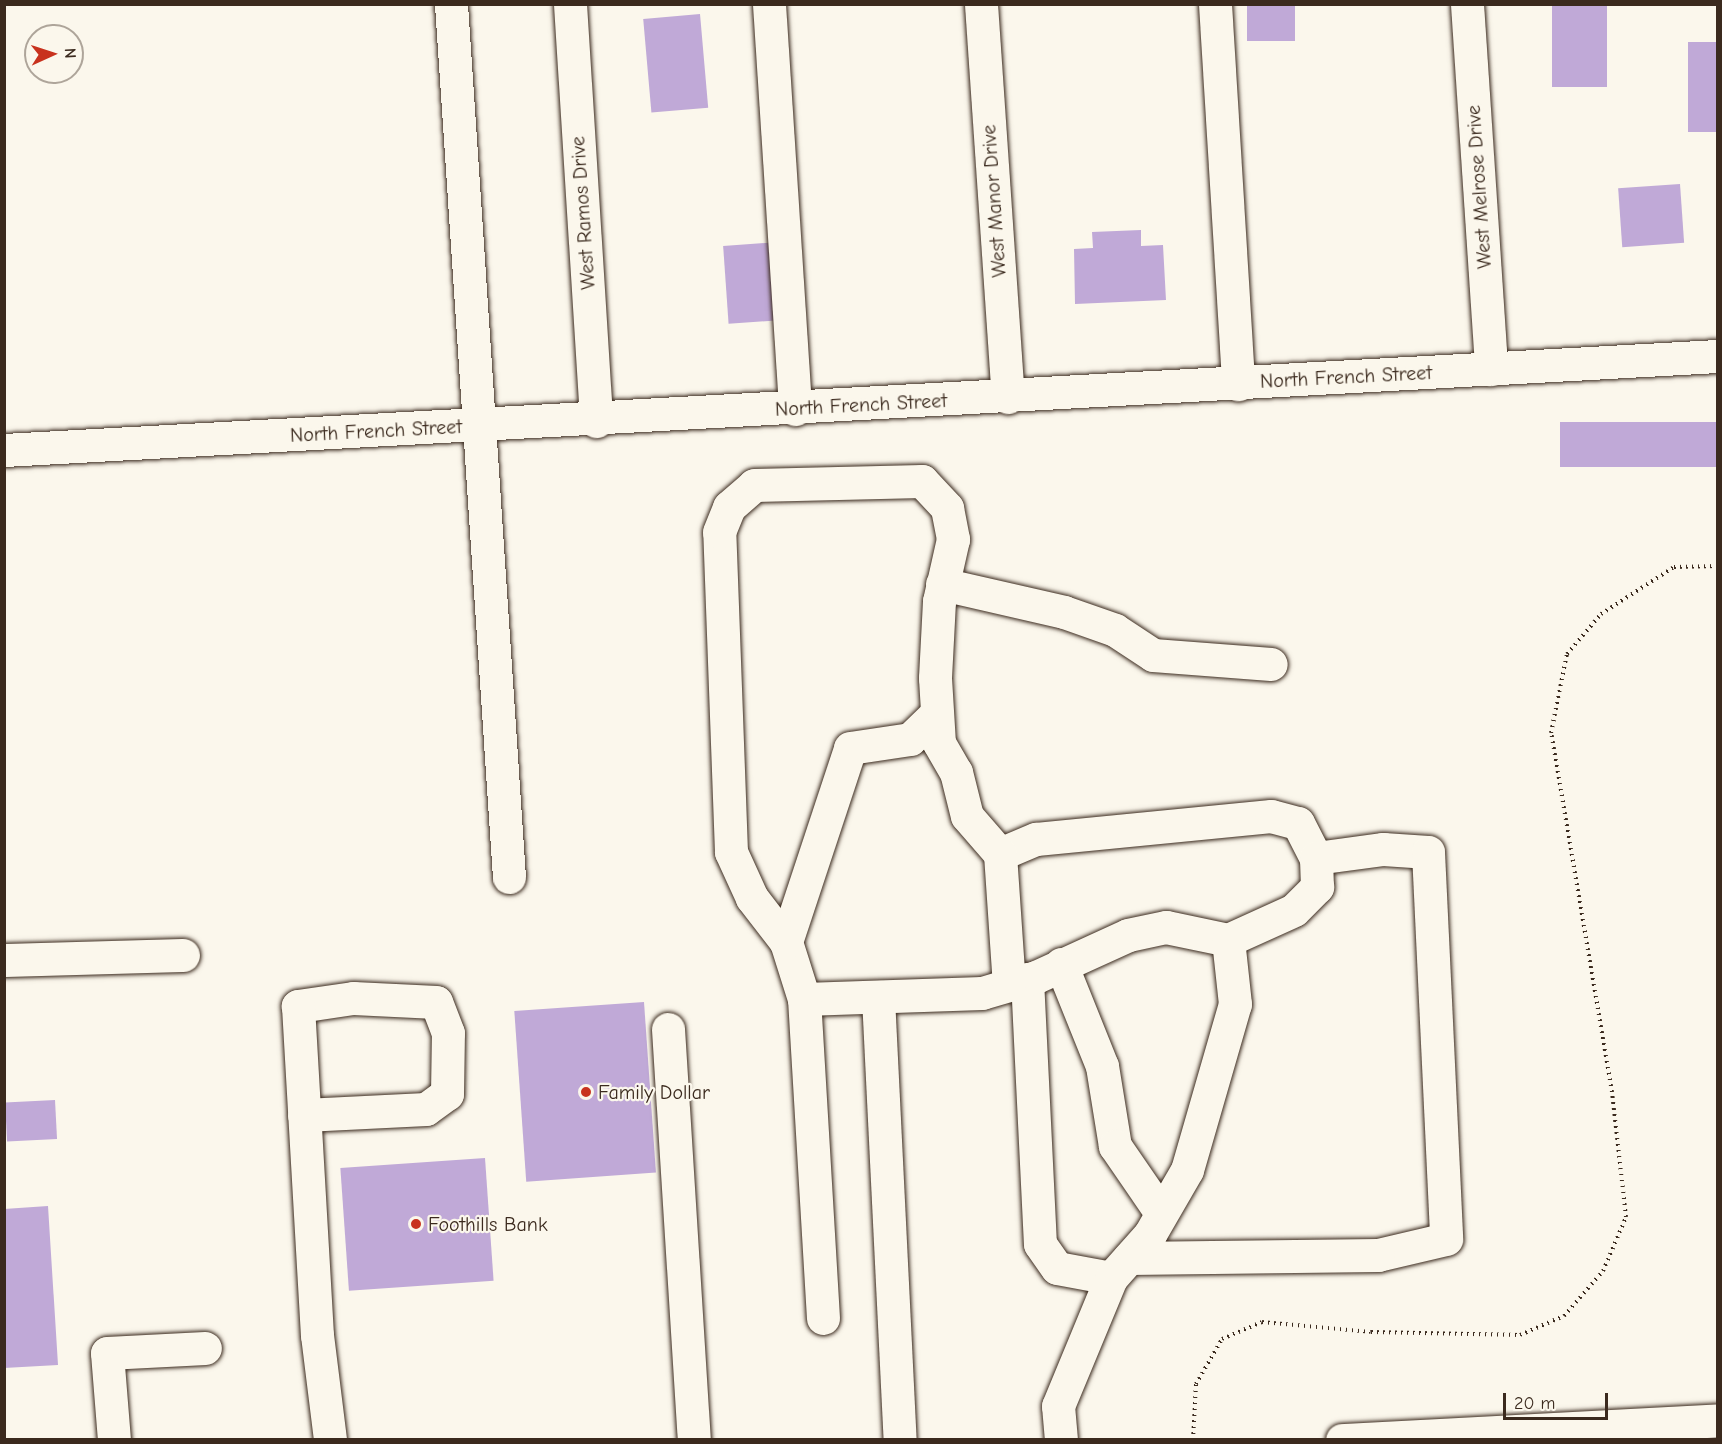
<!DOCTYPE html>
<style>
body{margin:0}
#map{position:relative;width:1722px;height:1444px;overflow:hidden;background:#fbf7ec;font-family:"Comic Neue",sans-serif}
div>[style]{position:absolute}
.building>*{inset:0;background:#c0a9d7;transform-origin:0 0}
.path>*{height:4px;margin-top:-2px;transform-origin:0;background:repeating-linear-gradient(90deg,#3b2a1e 0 1.5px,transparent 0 6px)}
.roads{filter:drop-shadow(0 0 2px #3b2a1e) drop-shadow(0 0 2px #3b2a1e)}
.minor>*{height:33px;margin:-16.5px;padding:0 16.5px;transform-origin:16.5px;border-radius:16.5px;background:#fbf7ec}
.major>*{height:33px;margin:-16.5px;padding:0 16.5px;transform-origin:16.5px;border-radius:16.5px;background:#fbf7ec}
.dots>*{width:16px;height:16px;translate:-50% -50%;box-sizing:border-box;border:3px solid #fbf7ec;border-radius:50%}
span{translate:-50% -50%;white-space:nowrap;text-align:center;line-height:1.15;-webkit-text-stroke:4.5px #fbf7ec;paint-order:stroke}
.street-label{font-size:20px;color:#3b2a1e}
.poi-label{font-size:20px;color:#3b2a1e}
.left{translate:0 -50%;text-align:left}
.frame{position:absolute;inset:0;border:6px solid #3b2a1e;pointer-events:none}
.north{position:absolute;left:24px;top:24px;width:60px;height:60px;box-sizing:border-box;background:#fbf7ec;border:2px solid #aea59a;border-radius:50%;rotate:87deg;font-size:16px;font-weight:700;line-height:24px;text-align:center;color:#3b2a1e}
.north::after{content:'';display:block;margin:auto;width:21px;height:27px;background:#c8321e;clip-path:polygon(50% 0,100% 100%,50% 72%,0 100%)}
.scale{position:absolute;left:1503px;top:1393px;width:105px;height:27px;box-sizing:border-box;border:3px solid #3b2a1e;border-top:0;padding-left:8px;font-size:18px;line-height:21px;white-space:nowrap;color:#3b2a1e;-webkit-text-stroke:4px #fbf7ec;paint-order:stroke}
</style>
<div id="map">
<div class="building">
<i style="left:1247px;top:4px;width:48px;height:37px"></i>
<i style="left:1552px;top:4px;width:55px;height:83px"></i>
<i style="left:700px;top:14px;width:94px;height:57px;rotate:85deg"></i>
<i style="left:1718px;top:42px;width:90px;height:30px;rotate:90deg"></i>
<i style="left:1680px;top:184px;width:59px;height:62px;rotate:86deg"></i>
<i style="clip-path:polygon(1141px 230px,1141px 246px,1163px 245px,1166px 300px,1075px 304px,1074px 249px,1093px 248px,1092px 232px)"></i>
<i style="left:780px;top:242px;width:78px;height:57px;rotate:86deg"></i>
<i style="left:1718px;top:422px;width:45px;height:158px;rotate:90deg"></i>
<i style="left:644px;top:1002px;width:171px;height:130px;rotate:86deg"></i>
<i style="left:55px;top:1100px;width:39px;height:50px;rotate:87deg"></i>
<i style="left:485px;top:1158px;width:123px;height:145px;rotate:86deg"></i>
<i style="clip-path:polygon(48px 1206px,58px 1365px,4px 1368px,4px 1209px)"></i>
</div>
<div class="path">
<i style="left:1193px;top:1440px;width:56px;rotate:-86.9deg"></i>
<i style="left:1196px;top:1384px;width:52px;rotate:-60deg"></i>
<i style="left:1222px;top:1339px;width:43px;rotate:-23deg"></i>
<i style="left:1262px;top:1322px;width:109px;rotate:5.2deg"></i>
<i style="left:1371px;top:1332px;width:149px;rotate:1.2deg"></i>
<i style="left:1520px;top:1335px;width:48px;rotate:-23.4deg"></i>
<i style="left:1564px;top:1316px;width:60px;rotate:-49.1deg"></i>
<i style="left:1603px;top:1271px;width:59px;rotate:-66.9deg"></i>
<i style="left:1626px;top:1217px;width:126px;rotate:-96.4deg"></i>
<i style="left:1612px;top:1092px;width:364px;rotate:-99.6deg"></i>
<i style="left:1551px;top:733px;width:81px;rotate:-78.6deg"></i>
<i style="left:1567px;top:654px;width:52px;rotate:-49.6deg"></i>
<i style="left:1601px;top:614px;width:87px;rotate:-32.8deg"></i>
<i style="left:1674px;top:567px;width:44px;rotate:-1.3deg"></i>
</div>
<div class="roads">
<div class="minor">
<i style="left:451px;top:4px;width:875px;rotate:86.2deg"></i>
<i style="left:570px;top:4px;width:418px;rotate:86.4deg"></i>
<i style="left:769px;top:4px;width:406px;rotate:86.3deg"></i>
<i style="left:981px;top:4px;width:394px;rotate:86.1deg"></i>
<i style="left:1215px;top:4px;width:381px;rotate:86.5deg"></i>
<i style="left:1467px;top:4px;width:366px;rotate:86.2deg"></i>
<i style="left:4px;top:450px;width:1717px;rotate:-3.14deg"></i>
<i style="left:942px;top:584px;width:125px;rotate:12.9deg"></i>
<i style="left:1064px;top:612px;width:54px;rotate:19.4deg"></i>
<i style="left:1115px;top:630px;width:45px;rotate:33.3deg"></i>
<i style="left:1153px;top:655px;width:118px;rotate:4.4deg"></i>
<i style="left:1000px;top:854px;width:39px;rotate:-23deg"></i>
<i style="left:1036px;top:839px;width:236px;rotate:-5.6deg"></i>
<i style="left:1271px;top:816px;width:28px;rotate:15deg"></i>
<i style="left:1298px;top:823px;width:39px;rotate:63deg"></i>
<i style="left:786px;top:942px;width:204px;rotate:-71.7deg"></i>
<i style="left:850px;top:748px;width:61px;rotate:-8.5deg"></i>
<i style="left:910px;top:739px;width:37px;rotate:-44deg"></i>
<i style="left:4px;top:960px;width:179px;rotate:-1.6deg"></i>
<i style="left:1061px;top:964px;width:110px;rotate:68.1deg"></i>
<i style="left:1102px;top:1066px;width:81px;rotate:80.8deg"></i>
<i style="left:1115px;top:1146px;width:81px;rotate:55.5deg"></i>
<i style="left:1027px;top:979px;width:265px;rotate:87.2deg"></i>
<i style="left:1040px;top:1244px;width:29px;rotate:55deg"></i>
<i style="left:1057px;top:1268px;width:55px;rotate:10.5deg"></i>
<i style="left:878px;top:997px;width:444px;rotate:87.2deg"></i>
<i style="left:804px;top:999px;width:178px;rotate:-1.9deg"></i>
<i style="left:982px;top:993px;width:56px;rotate:-16.5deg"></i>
<i style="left:1036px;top:977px;width:101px;rotate:-24.5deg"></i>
<i style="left:1128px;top:935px;width:39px;rotate:-12deg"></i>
<i style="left:1166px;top:927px;width:63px;rotate:11.8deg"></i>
<i style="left:1228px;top:940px;width:72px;rotate:-24.4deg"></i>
<i style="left:1294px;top:910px;width:33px;rotate:-45deg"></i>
<i style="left:1317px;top:887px;width:29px;rotate:-92deg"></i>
<i style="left:1316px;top:858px;width:68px;rotate:-7.7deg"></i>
<i style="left:1383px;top:849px;width:45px;rotate:3.8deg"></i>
<i style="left:1428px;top:852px;width:387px;rotate:87.3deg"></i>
<i style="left:1446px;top:1239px;width:70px;rotate:166.8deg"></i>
<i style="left:1378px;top:1255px;width:249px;rotate:179.3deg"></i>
<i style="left:668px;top:1029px;width:412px;rotate:86.4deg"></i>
<i style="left:304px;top:1115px;width:122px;rotate:-2.8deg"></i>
<i style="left:426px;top:1109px;width:26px;rotate:-36deg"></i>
<i style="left:447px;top:1094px;width:61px;rotate:-89.1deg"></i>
<i style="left:448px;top:1033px;width:33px;rotate:-111deg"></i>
<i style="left:436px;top:1002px;width:83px;rotate:-177.2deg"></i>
<i style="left:353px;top:998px;width:56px;rotate:171.7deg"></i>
<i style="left:298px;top:1006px;width:330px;rotate:86.7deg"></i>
<i style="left:317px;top:1335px;width:106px;rotate:82.9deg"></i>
<i style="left:823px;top:1318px;width:320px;rotate:-93.4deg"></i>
<i style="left:804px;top:999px;width:60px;rotate:-107.5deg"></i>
<i style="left:786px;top:942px;width:56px;rotate:-127.7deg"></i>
<i style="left:752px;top:898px;width:51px;rotate:-114.5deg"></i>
<i style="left:731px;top:852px;width:320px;rotate:-92.1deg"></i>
<i style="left:719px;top:532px;width:27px;rotate:-68deg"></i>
<i style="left:729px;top:507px;width:33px;rotate:-41deg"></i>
<i style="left:754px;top:485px;width:168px;rotate:-1.4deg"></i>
<i style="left:922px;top:481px;width:37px;rotate:47deg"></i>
<i style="left:947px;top:508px;width:32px;rotate:79deg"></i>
<i style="left:953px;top:539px;width:64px;rotate:102.7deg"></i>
<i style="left:939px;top:601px;width:77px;rotate:93deg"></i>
<i style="left:935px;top:678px;width:65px;rotate:86.5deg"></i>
<i style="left:939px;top:743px;width:34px;rotate:60deg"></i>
<i style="left:956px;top:772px;width:45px;rotate:76deg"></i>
<i style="left:967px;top:816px;width:50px;rotate:49deg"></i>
<i style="left:1000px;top:854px;width:131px;rotate:86.1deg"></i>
<i style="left:114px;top:1440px;width:87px;rotate:-94.6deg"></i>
<i style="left:107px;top:1353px;width:98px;rotate:-2.9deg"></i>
<i style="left:1061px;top:1440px;width:34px;rotate:-95deg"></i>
<i style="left:1058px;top:1406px;width:139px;rotate:-67.5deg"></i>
<i style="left:1111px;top:1278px;width:59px;rotate:-48.4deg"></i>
<i style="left:1150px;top:1234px;width:74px;rotate:-60deg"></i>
<i style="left:1187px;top:1170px;width:173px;rotate:-73.9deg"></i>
<i style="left:1235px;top:1004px;width:64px;rotate:-96.2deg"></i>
</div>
<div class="major">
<i style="left:1342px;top:1440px;width:377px;rotate:-3deg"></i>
</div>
</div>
<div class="dots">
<i style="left:586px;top:1092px;background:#c8321e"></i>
<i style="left:416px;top:1224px;background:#c8321e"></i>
</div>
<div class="street-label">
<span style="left:1479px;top:187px;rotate:-94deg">West Melrose Drive</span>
<span style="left:994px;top:201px;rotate:-94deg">West Manor Drive</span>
<span style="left:583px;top:213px;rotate:-94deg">West Ramos Drive</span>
<span style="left:1346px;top:377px;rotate:-3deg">North French Street</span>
<span style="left:861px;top:405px;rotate:-3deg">North French Street</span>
<span style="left:376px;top:431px;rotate:-3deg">North French Street</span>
</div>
<div class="poi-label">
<span class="left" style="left:598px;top:1092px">Family Dollar</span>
<span class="left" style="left:428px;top:1224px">Foothills Bank</span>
</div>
<div class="frame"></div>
<div class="north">N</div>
<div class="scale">20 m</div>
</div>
